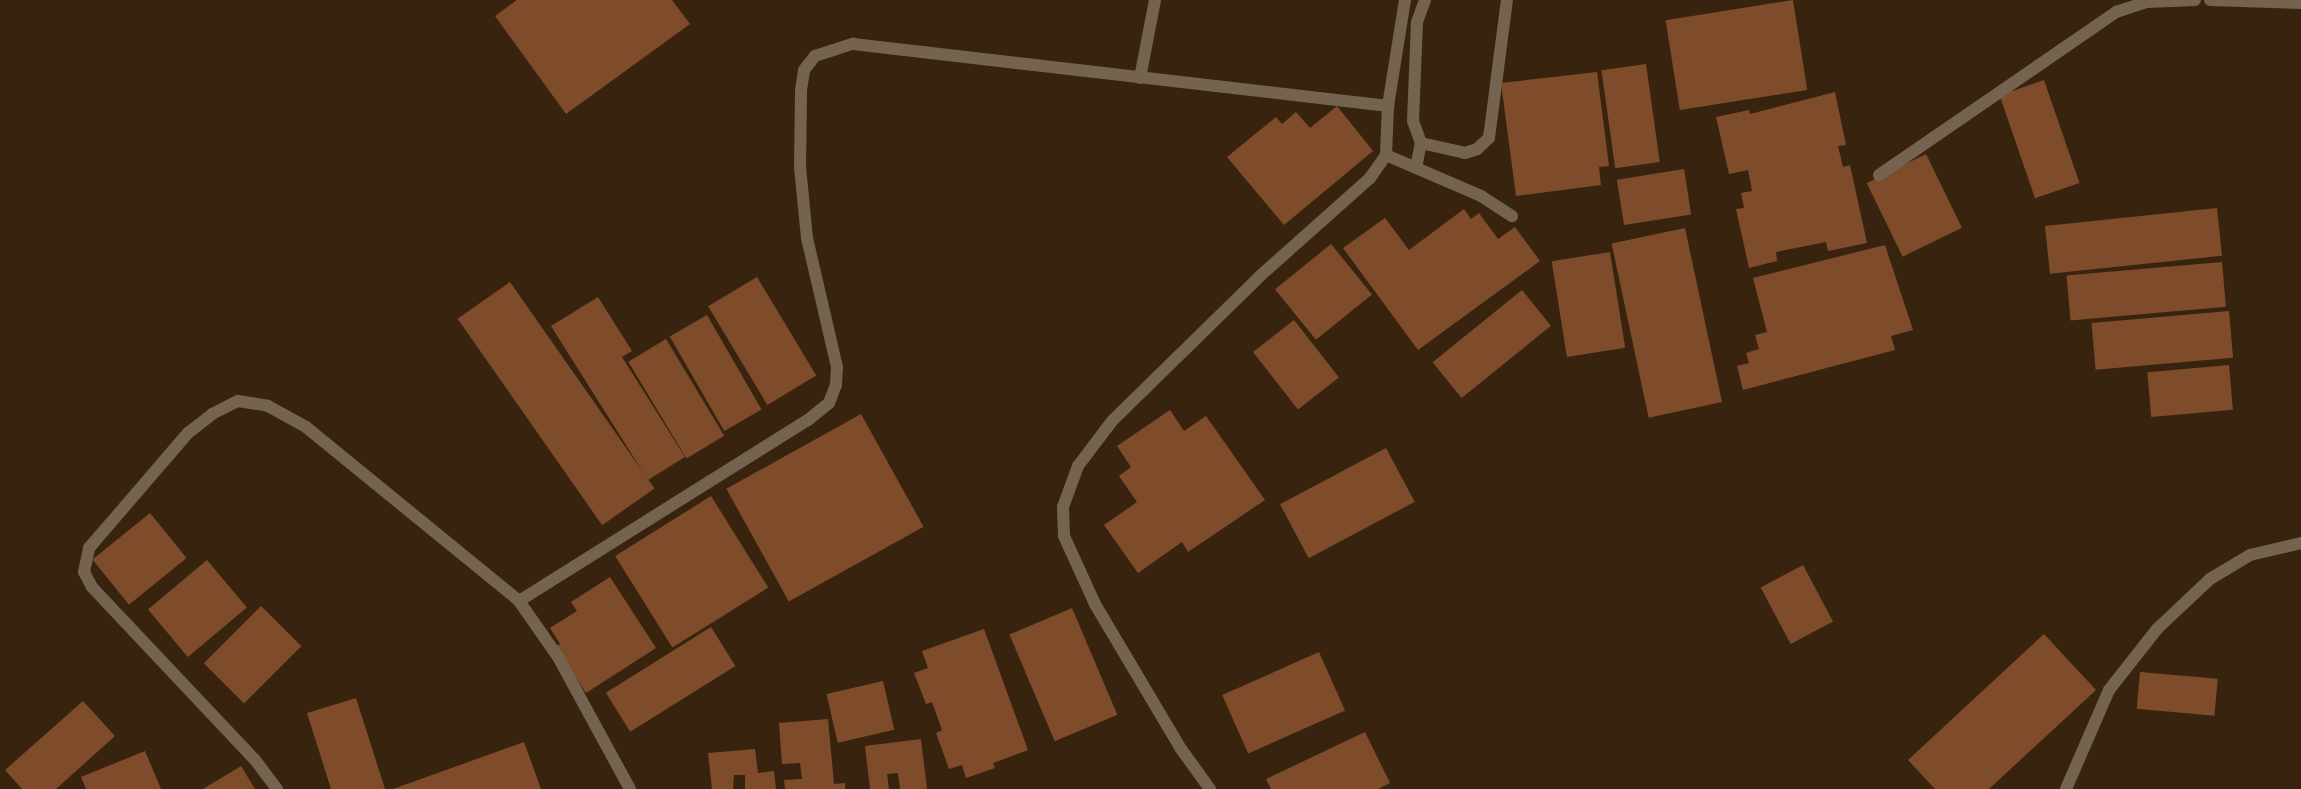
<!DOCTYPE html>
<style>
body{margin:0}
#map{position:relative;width:2301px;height:789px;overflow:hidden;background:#38240e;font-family:Mulish,sans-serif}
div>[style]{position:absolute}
.building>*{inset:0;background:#7e4c2a;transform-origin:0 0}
.minor>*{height:12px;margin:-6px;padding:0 6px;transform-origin:6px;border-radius:6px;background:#74644f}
span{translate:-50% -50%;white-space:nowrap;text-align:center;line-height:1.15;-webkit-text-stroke:4px #38240e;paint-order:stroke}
</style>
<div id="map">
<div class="building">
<i style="clip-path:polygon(517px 0,672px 0,690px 24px,566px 114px,495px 16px)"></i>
<i style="left:1793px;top:0;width:91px;height:129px;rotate:81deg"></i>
<i style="left:1646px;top:64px;width:99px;height:45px;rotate:82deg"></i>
<i style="clip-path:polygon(1597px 72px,1609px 166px,1599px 167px,1601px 185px,1516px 196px,1501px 83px)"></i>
<i style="left:2044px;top:80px;width:109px;height:47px;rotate:71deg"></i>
<i style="clip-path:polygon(1835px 92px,1846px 145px,1838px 146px,1843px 167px,1850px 165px,1867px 243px,1828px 251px,1826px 242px,1776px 252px,1777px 261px,1749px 268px,1736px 209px,1744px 208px,1741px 193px,1752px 191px,1748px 170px,1729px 174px,1716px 117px,1749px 110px,1750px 114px)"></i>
<i style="clip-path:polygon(1337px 106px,1373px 151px,1284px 225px,1227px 157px,1276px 117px,1282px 124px,1296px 112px,1310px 128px)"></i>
<i style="left:1926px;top:154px;width:82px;height:66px;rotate:64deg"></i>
<i style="left:1684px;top:169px;width:46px;height:68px;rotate:81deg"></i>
<i style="left:2217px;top:208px;width:48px;height:173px;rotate:84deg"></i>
<i style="clip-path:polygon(1464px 209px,1471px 219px,1479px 213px,1498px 239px,1515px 227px,1540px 261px,1418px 350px,1343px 248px,1385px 218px,1409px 250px)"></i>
<i style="left:1685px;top:228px;width:178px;height:75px;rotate:78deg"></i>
<i style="left:1331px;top:244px;width:65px;height:72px;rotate:51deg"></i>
<i style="clip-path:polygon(1885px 245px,1913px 330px,1891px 336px,1895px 350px,1743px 390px,1737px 366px,1749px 363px,1746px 353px,1759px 349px,1755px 335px,1767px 332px,1753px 278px)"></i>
<i style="left:1610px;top:252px;width:97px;height:59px;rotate:81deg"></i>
<i style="left:2222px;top:262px;width:45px;height:156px;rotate:85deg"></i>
<i style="left:757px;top:277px;width:115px;height:57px;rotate:59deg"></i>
<i style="left:510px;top:282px;width:252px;height:64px;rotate:55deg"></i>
<i style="left:1522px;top:290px;width:46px;height:115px;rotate:51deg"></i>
<i style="clip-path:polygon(598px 297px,632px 351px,622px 357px,685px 457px,648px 480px,551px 326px)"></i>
<i style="left:2229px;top:311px;width:47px;height:138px;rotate:85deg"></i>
<i style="left:707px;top:315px;width:109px;height:43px;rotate:60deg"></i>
<i style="left:1294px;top:320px;width:73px;height:52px;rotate:52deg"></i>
<i style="left:666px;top:339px;width:113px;height:44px;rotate:59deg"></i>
<i style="left:2229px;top:365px;width:45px;height:82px;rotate:85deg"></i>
<i style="clip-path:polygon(1170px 410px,1184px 431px,1206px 416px,1265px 500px,1188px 552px,1182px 542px,1138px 573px,1104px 525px,1137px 502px,1119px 476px,1131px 467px,1117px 446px)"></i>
<i style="left:861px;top:414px;width:129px;height:154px;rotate:61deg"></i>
<i style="left:1386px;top:448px;width:61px;height:120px;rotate:62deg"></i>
<i style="left:711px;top:496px;width:108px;height:113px;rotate:58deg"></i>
<i style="left:150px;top:513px;width:58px;height:74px;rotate:51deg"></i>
<i style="left:207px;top:560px;width:62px;height:77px;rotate:50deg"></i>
<i style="left:1803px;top:565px;width:64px;height:48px;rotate:62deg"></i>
<i style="clip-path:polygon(610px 577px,656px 648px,586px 693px,555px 647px,560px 644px,550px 628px,577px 611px,571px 602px)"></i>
<i style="left:261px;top:606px;width:57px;height:81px;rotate:45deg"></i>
<i style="left:1072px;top:608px;width:116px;height:68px;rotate:67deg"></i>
<i style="left:711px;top:627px;width:46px;height:124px;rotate:58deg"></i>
<i style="clip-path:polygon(984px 629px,1028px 750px,993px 763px,995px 768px,966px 778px,962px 765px,949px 769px,936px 733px,942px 730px,932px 702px,926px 704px,914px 673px,928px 668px,922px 651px)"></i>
<i style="clip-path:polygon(2044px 634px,2096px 690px,1989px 789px,1935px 789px,1908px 760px)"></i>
<i style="left:1319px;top:652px;width:64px;height:106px;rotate:66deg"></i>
<i style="left:2140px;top:672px;width:78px;height:37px;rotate:5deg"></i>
<i style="left:883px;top:681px;width:50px;height:58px;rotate:77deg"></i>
<i style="clip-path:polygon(356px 698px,385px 789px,331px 789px,307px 713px)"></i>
<i style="clip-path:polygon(83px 701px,115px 736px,56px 789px,22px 789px,5px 770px)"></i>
<i style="clip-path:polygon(828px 719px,834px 784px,845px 783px,845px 789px,785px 789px,784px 780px,802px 779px,800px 763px,782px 764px,779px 723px)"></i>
<i style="clip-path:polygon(1365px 732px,1390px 783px,1378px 789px,1271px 789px,1266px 779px)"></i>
<i style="clip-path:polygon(921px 739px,927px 789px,900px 789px,898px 773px,887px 774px,889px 789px,870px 789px,865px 746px)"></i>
<i style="clip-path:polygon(524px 742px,541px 789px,393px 789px)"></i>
<i style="clip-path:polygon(755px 749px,758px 773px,774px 771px,776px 789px,745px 789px,745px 775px,734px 775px,733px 789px,712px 789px,708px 753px)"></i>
<i style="clip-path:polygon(145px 751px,161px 789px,86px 789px,81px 777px)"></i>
<i style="clip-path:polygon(241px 766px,255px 789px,203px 789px)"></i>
</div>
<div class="minor">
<i style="left:2210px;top:0;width:91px;rotate:1.9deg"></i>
<i style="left:1140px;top:78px;width:79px;rotate:-79.1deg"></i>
<i style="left:1421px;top:143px;width:23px;rotate:-110deg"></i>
<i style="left:1413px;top:121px;width:99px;rotate:-87.7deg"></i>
<i style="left:1417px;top:22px;width:23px;rotate:-70deg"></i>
<i style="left:1386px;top:155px;width:103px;rotate:23.3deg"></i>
<i style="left:1481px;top:196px;width:37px;rotate:33deg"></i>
<i style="left:1416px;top:168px;width:25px;rotate:-79deg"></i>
<i style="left:1421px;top:143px;width:45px;rotate:12.8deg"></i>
<i style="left:1465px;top:153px;width:13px;rotate:-18deg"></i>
<i style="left:1477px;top:149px;width:16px;rotate:-43deg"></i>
<i style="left:1489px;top:138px;width:139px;rotate:-82.6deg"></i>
<i style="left:1879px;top:175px;width:288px;rotate:-34.5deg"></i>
<i style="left:2116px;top:12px;width:32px;rotate:-18deg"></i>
<i style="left:2146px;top:2px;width:49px;rotate:-2.3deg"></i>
<i style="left:519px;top:601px;width:341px;rotate:-32.1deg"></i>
<i style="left:808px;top:420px;width:27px;rotate:-39deg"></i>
<i style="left:829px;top:403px;width:19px;rotate:-69deg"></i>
<i style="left:836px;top:385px;width:18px;rotate:-87deg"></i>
<i style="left:837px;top:367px;width:132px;rotate:-103.1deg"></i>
<i style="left:807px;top:238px;width:72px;rotate:-95.6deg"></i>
<i style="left:800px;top:166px;width:76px;rotate:-89.2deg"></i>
<i style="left:801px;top:90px;width:20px;rotate:-81deg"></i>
<i style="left:804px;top:70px;width:18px;rotate:-52deg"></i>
<i style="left:815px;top:56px;width:40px;rotate:-18deg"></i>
<i style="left:853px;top:44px;width:539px;rotate:6.61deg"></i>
<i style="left:277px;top:789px;width:38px;rotate:-127deg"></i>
<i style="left:254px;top:759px;width:236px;rotate:-133.3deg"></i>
<i style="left:92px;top:587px;width:17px;rotate:-118deg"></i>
<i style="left:84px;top:572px;width:25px;rotate:-78deg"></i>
<i style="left:89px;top:548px;width:152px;rotate:-49.3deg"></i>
<i style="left:188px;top:433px;width:31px;rotate:-38deg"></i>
<i style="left:212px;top:414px;width:29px;rotate:-27deg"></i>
<i style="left:238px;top:401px;width:30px;rotate:9deg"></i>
<i style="left:268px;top:406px;width:43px;rotate:28.9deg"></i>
<i style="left:306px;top:427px;width:275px;rotate:39.2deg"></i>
<i style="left:519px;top:601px;width:68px;rotate:55.1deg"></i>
<i style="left:558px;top:657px;width:150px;rotate:61.4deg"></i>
<i style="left:1210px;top:789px;width:49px;rotate:-125.9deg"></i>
<i style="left:1181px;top:749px;width:169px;rotate:-120.7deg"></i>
<i style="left:1095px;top:604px;width:75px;rotate:-114.5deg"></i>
<i style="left:1064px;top:536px;width:29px;rotate:-92deg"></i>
<i style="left:1063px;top:507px;width:44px;rotate:-69.9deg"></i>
<i style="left:1078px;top:466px;width:56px;rotate:-52.9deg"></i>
<i style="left:1112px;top:421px;width:207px;rotate:-44.4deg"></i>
<i style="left:1260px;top:276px;width:147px;rotate:-41.7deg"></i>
<i style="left:1370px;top:178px;width:28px;rotate:-55deg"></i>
<i style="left:1386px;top:155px;width:49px;rotate:-87.7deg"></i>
<i style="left:1388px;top:106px;width:107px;rotate:-80.9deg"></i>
<i style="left:2066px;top:789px;width:108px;rotate:-66.5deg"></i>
<i style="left:2109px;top:690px;width:78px;rotate:-51.8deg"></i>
<i style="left:2157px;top:629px;width:73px;rotate:-43.3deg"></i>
<i style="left:2210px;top:579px;width:47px;rotate:-31deg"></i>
<i style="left:2250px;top:555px;width:52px;rotate:-13.2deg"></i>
</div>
</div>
